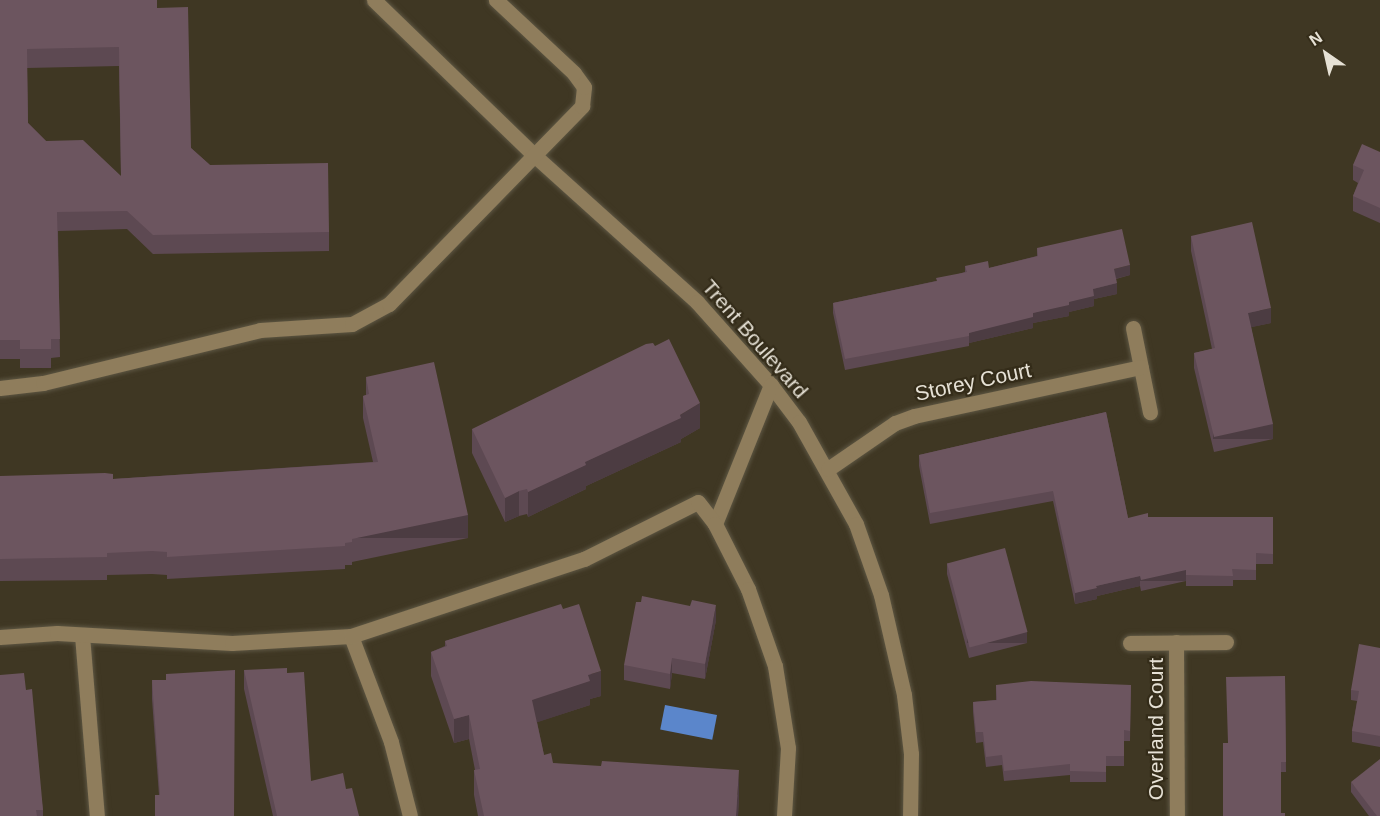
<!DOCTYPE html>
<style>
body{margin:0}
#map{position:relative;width:1380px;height:816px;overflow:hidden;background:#3f3723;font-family:Helvetica,sans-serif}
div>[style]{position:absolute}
.water>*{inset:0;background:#5b86cb;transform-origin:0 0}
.roads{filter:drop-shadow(0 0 2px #5d5643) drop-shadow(0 0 2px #5d5643)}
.minor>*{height:15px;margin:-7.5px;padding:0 7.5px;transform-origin:7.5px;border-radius:7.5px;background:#8f7d5c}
.wall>*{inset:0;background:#5d4952}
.shaded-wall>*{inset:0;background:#4c3c42;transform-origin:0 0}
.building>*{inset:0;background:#6c555f;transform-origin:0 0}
span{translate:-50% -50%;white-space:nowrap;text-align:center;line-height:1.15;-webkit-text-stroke:4.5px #342c19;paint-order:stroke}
.street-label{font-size:21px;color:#e6e1d5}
.north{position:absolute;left:1296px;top:24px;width:60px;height:60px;-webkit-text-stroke:4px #342c19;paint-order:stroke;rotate:326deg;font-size:16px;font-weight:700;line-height:24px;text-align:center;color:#e6e1d5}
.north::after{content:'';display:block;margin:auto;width:21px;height:27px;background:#e6e1d5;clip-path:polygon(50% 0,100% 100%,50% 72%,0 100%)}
</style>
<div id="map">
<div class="water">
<i style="left:665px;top:705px;width:53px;height:25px;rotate:11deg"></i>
</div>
<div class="roads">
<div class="minor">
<i style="left:374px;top:0;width:223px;rotate:44.1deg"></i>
<i style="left:534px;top:155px;width:219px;rotate:42deg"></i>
<i style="left:697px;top:302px;width:111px;rotate:48.3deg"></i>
<i style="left:771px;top:385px;width:46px;rotate:52.9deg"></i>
<i style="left:799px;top:422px;width:117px;rotate:60.8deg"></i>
<i style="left:856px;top:524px;width:75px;rotate:70.6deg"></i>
<i style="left:881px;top:595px;width:103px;rotate:77deg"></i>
<i style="left:904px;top:695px;width:59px;rotate:83.2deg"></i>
<i style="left:911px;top:754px;width:62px;rotate:90.9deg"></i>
<i style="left:1133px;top:328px;width:86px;rotate:78.6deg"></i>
<i style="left:0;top:388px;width:43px;rotate:-6.6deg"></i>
<i style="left:43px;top:383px;width:223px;rotate:-13.7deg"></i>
<i style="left:260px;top:330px;width:92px;rotate:-3.7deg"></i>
<i style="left:352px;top:324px;width:42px;rotate:-28.4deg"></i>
<i style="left:389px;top:304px;width:277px;rotate:-45.7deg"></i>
<i style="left:582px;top:106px;width:19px;rotate:-84deg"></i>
<i style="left:584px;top:87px;width:17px;rotate:-126deg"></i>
<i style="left:574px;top:73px;width:107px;rotate:-136.9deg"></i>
<i style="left:828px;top:469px;width:81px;rotate:-34.5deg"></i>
<i style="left:895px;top:423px;width:20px;rotate:-20deg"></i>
<i style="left:914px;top:416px;width:232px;rotate:-12.2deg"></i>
<i style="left:715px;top:524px;width:150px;rotate:-68.1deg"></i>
<i style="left:82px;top:635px;width:182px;rotate:85.3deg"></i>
<i style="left:351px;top:636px;width:113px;rotate:69.3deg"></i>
<i style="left:391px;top:742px;width:76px;rotate:75.6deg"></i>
<i style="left:0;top:637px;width:57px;rotate:-4deg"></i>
<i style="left:57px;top:633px;width:175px;rotate:3.3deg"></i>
<i style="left:232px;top:643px;width:119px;rotate:-3.4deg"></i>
<i style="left:351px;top:636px;width:245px;rotate:-18.3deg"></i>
<i style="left:584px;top:559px;width:127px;rotate:-26.6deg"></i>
<i style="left:698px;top:502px;width:28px;rotate:52deg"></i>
<i style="left:715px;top:524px;width:73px;rotate:63.1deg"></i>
<i style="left:748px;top:589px;width:82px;rotate:70.7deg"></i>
<i style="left:775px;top:666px;width:83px;rotate:81deg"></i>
<i style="left:788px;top:748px;width:68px;rotate:93.4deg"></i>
<i style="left:1176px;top:642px;width:174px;rotate:89.7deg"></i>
<i style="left:1130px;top:643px;width:96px;rotate:-0.6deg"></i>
</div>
</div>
<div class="wall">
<i style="clip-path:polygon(evenodd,0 0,157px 8px,191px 148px,210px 165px,329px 232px,329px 251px,153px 254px,127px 229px,58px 231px,60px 357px,51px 358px,51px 368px,20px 368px,20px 359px,0 359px,0 0,119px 66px,121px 176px,46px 141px,28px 123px,27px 68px,119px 66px)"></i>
<i style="clip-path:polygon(1380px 152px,1380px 223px,1353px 211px,1353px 196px,1358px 183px,1353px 180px,1353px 165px)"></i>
<i style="clip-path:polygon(1191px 236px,1271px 323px,1251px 327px,1273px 439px,1214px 452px,1194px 368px,1194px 353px,1212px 349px,1191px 251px)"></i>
<i style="clip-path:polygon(1037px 248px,1130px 275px,1116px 279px,1117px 294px,1094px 299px,1094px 306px,1069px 312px,1069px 316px,1033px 323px,1033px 328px,969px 343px,969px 346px,845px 370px,833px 313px,833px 303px,936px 281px,965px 272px,965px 266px,989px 268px,1037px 256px)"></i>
<i style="clip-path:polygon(366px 377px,468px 538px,352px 562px,352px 565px,345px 565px,345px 569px,167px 579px,167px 575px,152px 574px,107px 575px,107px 580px,0 581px,0 476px,113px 479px,373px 462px,363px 418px,363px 396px,366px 395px)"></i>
<i style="clip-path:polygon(1106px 412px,1128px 518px,1273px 517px,1273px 564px,1256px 564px,1256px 580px,1233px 580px,1233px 586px,1186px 586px,1186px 581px,1141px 591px,1140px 586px,1097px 596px,1097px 599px,1075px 604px,1053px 501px,930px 524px,919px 466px,919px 455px)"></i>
<i style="clip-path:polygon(700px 428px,681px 439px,681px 442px,586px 486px,586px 489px,528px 517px,527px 514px,519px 516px,505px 522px,472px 453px,472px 429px)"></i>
<i style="clip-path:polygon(947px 563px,1027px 643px,969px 658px,947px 574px)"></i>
<i style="clip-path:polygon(563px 609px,601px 696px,590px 699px,590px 705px,537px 722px,544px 755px,553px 763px,739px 795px,738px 816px,478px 816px,474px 795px,474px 770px,475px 770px,469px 739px,454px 743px,431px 676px,431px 652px,445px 646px,445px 641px)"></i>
<i style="clip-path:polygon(716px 620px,705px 679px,672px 673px,670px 689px,624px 680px,624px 665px)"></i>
<i style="clip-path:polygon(1380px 648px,1380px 747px,1352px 742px,1352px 731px,1357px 701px,1351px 700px,1351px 690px)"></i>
<i style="clip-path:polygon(244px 670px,287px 673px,311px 781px,346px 789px,359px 816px,273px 816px,244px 689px)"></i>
<i style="clip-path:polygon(1285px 676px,1286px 772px,1281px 772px,1223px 816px)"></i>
<i style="clip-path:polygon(152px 680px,234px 816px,159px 795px,152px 699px)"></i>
<i style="clip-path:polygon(996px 685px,1131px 685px,1130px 741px,1124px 741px,1124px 766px,1106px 766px,1106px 782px,1070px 782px,1070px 775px,1004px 781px,1002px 765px,986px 767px,983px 742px,976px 743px,973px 712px,973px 702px,996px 700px)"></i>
<i style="clip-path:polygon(26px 690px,43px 810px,43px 816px,0 816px)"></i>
<i style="clip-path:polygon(1351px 782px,1380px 816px,1369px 816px,1351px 792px)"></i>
</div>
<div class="shaded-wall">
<i style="clip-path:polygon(1130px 265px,1130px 275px,1114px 279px,1114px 269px)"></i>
<i style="clip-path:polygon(1117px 283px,1117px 294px,1094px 299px,1094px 306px,1069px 312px,1069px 316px,1033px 323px,1033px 328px,969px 343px,969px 333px,1069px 302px,1093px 289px)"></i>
<i style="clip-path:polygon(1271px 308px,1271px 323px,1248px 328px,1248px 313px)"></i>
<i style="clip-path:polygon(700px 403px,700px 428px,681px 439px,681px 442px,586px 486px,586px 489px,528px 517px,528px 492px,585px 462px,680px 415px)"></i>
<i style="left:1273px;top:424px;width:15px;height:60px;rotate:90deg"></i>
<i style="clip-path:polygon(519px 491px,519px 516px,505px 522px,505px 498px)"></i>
<i style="left:468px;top:515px;width:23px;height:118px;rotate:90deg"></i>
<i style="left:1186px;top:570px;width:11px;height:46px;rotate:90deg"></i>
<i style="clip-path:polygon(1140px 576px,1140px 586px,1097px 596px,1097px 599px,1075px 604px,1075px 593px,1096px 586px)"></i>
<i style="clip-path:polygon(716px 605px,716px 620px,705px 679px,705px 664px)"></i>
<i style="left:1027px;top:632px;width:11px;height:60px;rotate:90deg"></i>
<i style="clip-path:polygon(672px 658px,672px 673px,670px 689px,670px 674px)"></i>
<i style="clip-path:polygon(601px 671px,601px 696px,590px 699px,590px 705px,532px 724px,532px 700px,588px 675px)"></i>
<i style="clip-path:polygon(469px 715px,469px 739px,454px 743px,454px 719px)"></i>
<i style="clip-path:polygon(739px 770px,739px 795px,738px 816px,736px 816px)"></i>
</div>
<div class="building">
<i style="clip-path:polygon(evenodd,0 0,157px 0,157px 8px,188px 7px,191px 148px,210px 165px,328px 163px,329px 232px,153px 235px,127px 211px,57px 212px,60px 339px,51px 339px,51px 349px,20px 349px,20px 340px,0 340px,0 0,119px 47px,121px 176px,83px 140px,46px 141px,28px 123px,27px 49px,119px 47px)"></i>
<i style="clip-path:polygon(1362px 144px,1380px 152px,1380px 208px,1353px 196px,1364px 170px,1353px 165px)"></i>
<i style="clip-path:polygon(1252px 222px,1271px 308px,1248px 313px,1273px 424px,1214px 437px,1194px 353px,1215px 348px,1191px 236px)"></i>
<i style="clip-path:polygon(1122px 229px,1130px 265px,1114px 269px,1117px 283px,1093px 289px,1094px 296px,1069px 302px,1069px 305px,1033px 313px,1033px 317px,969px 333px,969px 336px,845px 359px,833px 303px,937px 281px,936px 278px,967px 272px,965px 266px,988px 261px,989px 268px,1038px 256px,1037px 248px)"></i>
<i style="clip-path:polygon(669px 339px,700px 403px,680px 415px,681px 418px,585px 462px,586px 465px,528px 492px,527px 489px,519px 491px,505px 498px,472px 429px,646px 344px,653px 343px,655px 346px)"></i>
<i style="clip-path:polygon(434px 362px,468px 515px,352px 539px,352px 542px,345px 543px,345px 546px,167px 557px,167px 552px,152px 551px,107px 553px,107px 557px,0 559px,0 476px,105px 473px,113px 474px,113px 479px,378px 462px,363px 396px,369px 394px,366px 377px)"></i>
<i style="clip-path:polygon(1106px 412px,1128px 518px,1148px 513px,1148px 517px,1273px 517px,1273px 554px,1256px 553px,1256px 570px,1232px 569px,1233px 576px,1186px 575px,1186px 570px,1141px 580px,1140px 576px,1096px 586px,1097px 588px,1075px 593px,1053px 491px,930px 513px,919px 455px)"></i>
<i style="left:1005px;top:548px;width:87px;height:60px;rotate:75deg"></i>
<i style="clip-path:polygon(642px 596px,690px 606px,692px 600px,716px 605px,705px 664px,672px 658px,670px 674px,624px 665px,636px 602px,641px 602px)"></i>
<i style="clip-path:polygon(561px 604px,563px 609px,579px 604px,601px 671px,588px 675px,590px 681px,532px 700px,544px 755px,551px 753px,553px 763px,601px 766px,602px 761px,739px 770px,736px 816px,484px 816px,474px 770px,480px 769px,469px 715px,454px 719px,431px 652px,447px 646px,445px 641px)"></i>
<i style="clip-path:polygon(1359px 644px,1380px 648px,1380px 736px,1352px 731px,1359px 691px,1351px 690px)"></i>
<i style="clip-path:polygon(287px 668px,287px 673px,304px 672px,311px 781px,343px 773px,346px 789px,352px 788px,359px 816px,277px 816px,244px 670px)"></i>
<i style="clip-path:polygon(235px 670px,234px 816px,155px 816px,155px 795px,160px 795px,152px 680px,166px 680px,166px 674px)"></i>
<i style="clip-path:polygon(24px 673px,26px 690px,32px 689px,43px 810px,36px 810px,37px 816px,0 816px,0 675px)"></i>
<i style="clip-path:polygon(1285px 676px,1286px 762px,1281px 762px,1281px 813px,1285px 813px,1285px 816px,1223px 816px,1223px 743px,1228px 743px,1226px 677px)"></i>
<i style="clip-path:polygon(1031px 681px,1131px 685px,1130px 731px,1124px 730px,1124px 756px,1106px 756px,1106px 772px,1070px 771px,1070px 764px,1004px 771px,1002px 755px,986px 757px,983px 732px,976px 732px,973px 702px,997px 700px,996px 685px)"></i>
<i style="clip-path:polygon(1380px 759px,1380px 816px,1377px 816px,1351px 782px)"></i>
</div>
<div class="street-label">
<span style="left:755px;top:339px;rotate:49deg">Trent Boulevard</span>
<span style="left:973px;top:382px;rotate:-12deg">Storey Court</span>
<span style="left:1156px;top:729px;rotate:-90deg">Overland Court</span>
</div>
<div class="north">N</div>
</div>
